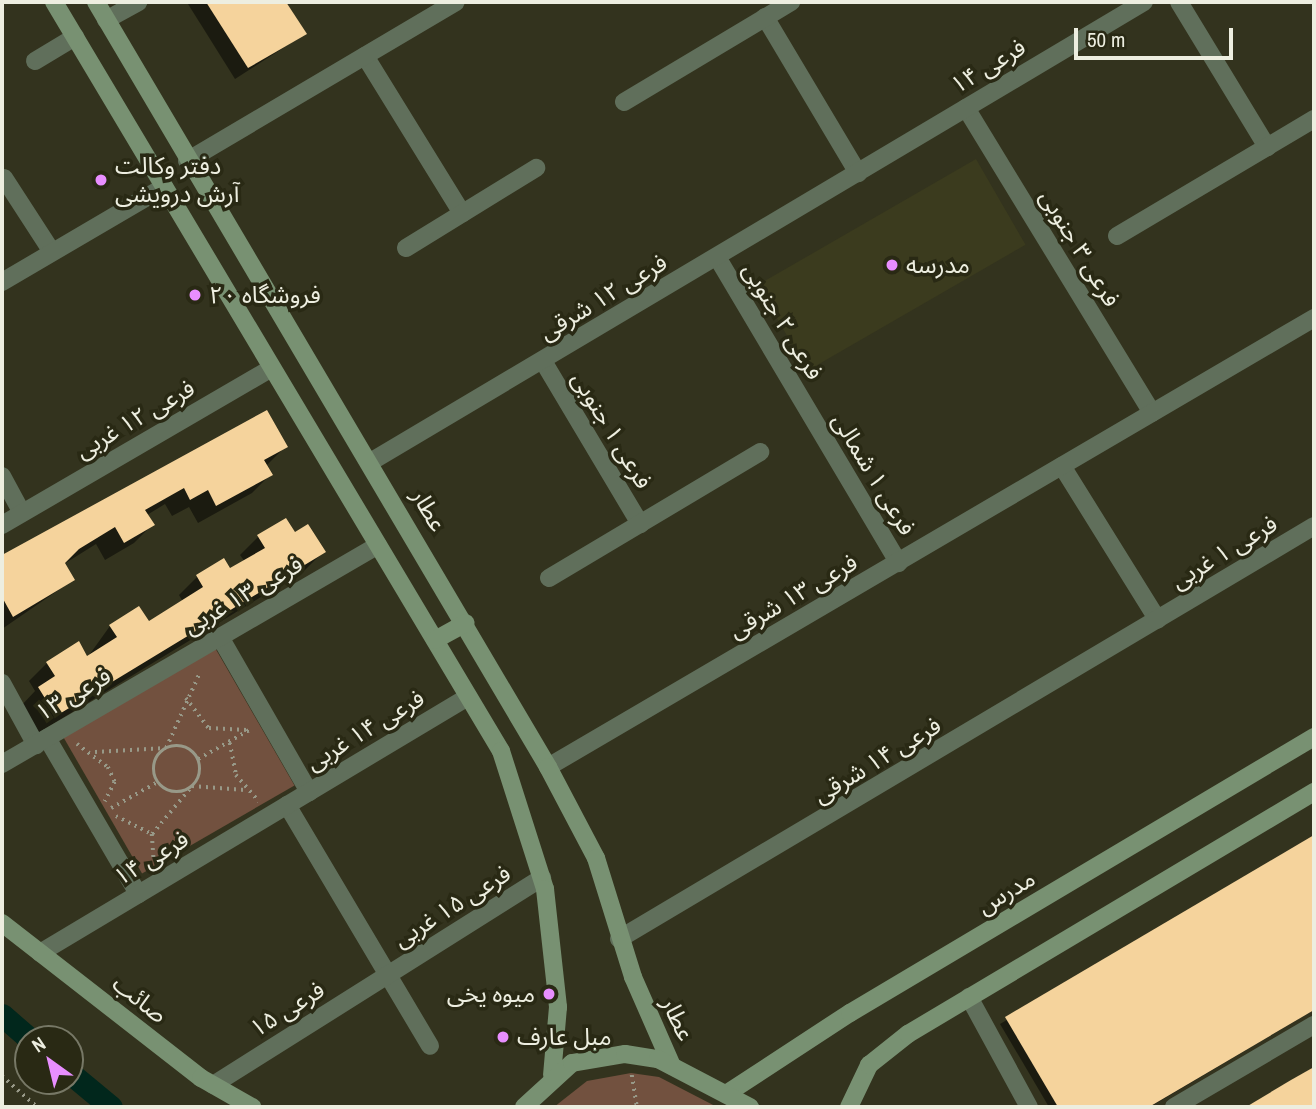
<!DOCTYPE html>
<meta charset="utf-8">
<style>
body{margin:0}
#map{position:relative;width:1316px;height:1109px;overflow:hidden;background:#33331e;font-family:"Archivo Narrow","Noto Sans Arabic",sans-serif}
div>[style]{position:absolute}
.built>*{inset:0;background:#3b3b1e;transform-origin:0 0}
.green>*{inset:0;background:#72513f;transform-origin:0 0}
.shadow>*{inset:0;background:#0007}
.canal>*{height:23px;margin:-11.5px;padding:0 11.5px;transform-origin:11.5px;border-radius:11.5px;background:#01271c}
.building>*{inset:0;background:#f5d39c}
.path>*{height:3.5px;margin-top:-1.75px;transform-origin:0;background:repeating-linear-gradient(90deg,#989988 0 2px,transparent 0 7px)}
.path>.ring{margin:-1.75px;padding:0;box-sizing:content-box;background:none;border:3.5px solid #989988;border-radius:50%}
.minor>*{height:18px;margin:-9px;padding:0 9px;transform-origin:9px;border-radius:9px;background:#606f5b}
.secondary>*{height:18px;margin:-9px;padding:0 9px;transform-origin:9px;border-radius:9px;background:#789172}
.dots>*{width:19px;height:19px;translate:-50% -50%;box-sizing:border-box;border:4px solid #292914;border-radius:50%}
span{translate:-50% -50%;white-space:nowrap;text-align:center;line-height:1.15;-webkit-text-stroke:7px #292914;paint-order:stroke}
.street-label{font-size:24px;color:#edeee0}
.poi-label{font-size:24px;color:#edeee0}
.left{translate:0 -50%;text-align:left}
.right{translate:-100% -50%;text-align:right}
.frame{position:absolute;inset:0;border:4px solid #edeee0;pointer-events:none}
.north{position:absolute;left:14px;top:1025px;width:70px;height:70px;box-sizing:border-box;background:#292914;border:2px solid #777866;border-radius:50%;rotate:326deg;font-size:19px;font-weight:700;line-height:28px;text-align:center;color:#edeee0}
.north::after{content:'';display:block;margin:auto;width:24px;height:32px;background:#e88eff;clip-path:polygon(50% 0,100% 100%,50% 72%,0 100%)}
.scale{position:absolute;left:1074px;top:28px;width:159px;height:32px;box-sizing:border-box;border:4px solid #edeee0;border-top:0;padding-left:9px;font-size:21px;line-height:24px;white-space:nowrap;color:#edeee0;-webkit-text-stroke:5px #292914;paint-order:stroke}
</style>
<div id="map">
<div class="built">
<i style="left:976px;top:159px;width:99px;height:252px;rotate:60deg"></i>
</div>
<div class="green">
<i style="left:214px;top:646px;width:161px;height:176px;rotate:60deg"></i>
<i style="clip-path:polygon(631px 1073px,659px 1077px,717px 1107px,554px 1107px,587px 1081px)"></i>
</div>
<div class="shadow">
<i style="clip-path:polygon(284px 2px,305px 34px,235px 79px,188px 4px)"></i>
<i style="clip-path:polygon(266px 412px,285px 447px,266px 466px,270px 475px,252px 493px,198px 523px,189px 507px,172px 516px,165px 504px,147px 515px,152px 525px,134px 543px,105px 560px,96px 544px,64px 564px,73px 580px,2px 629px,2px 558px)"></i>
<i style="clip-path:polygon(294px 534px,323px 552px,305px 570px,38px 733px,21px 706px,35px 691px,29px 681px,47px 663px,87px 658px,110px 626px,148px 623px,183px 602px,179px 595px,197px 577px,224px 561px,230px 571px,245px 562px,240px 555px,258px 537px)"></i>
<i style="clip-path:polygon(1314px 837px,1314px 1010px,1150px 1107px,1049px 1107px,1000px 1024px)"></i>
<i style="clip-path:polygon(1314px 1068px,1314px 1107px,1248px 1107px)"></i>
</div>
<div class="canal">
<i style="left:2px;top:1015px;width:37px;rotate:41deg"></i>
<i style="left:70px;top:1073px;width:53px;rotate:39.7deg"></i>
</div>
<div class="building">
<i style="clip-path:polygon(206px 2px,286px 2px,307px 34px,248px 68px)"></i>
<i style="clip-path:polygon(267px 410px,288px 447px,264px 460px,273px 475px,216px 506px,208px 490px,190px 500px,184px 488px,145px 510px,155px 525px,124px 543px,115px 527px,79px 549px,65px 563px,75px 580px,13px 617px,2px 597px,2px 555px)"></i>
<i style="clip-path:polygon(286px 518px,295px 532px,308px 524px,326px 552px,56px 716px,38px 687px,55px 676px,46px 662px,79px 641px,87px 656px,117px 637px,109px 625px,139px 606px,149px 621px,203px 587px,196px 575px,224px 558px,230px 568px,265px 548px,257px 535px)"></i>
<i style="clip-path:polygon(1314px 835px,1314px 1010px,1149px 1107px,1058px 1107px,1005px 1017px)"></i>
<i style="clip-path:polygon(1314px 1067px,1314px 1107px,1246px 1107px,1291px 1080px)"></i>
</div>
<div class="path">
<i style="left:186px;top:698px;width:38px;rotate:53deg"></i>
<i style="left:209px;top:728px;width:38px;rotate:3deg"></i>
<i style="left:230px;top:743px;width:33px;rotate:79deg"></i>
<i style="left:236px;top:775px;width:35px;rotate:49deg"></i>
<i style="left:77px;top:744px;width:39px;rotate:37deg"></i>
<i style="left:108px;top:767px;width:17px;rotate:65deg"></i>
<i style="left:115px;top:782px;width:22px;rotate:117deg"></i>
<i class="ring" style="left:154px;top:746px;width:42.5px;height:42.5px"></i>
<i style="left:95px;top:752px;width:71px;rotate:-3.2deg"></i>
<i style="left:166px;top:748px;width:83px;rotate:-65.9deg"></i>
<i style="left:198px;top:759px;width:61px;rotate:-29.5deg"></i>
<i style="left:111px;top:808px;width:54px;rotate:-29deg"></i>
<i style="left:116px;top:816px;width:40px;rotate:26.6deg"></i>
<i style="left:152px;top:834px;width:27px;rotate:86deg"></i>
<i style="left:152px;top:834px;width:62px;rotate:-50.2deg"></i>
<i style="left:192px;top:786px;width:53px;rotate:4.3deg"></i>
<i style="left:632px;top:1075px;width:32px;rotate:81deg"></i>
<i style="left:2px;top:1076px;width:47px;rotate:41.5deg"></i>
</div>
<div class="minor">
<i style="left:1179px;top:2px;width:170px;rotate:58.7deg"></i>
<i style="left:765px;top:17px;width:182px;rotate:59.2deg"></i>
<i style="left:106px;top:20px;width:37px;rotate:-29deg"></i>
<i style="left:365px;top:56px;width:185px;rotate:58.3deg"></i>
<i style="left:35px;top:61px;width:47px;rotate:-31deg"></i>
<i style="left:624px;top:102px;width:195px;rotate:-30.9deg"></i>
<i style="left:966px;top:108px;width:357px;rotate:58.6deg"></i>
<i style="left:187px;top:161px;width:312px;rotate:-30.6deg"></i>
<i style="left:4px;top:178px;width:88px;rotate:57deg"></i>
<i style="left:1117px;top:236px;width:229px;rotate:-30.7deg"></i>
<i style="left:406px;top:248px;width:153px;rotate:-31.6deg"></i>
<i style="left:717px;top:257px;width:356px;rotate:59.3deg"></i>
<i style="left:2px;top:282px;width:188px;rotate:-30.4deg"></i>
<i style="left:543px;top:361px;width:190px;rotate:59.2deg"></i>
<i style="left:372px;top:461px;width:898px;rotate:-30.73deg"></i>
<i style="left:1062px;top:466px;width:181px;rotate:58.1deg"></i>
<i style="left:2px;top:476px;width:42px;rotate:61.6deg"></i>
<i style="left:2px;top:525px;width:312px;rotate:-30.2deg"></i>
<i style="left:549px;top:578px;width:246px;rotate:-30.8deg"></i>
<i style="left:220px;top:637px;width:179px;rotate:60.1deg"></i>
<i style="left:2px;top:683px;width:71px;rotate:61.3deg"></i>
<i style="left:47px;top:738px;width:181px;rotate:59.7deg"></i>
<i style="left:2px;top:764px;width:435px;rotate:-30.2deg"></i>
<i style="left:548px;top:767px;width:888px;rotate:-30.38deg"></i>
<i style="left:287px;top:805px;width:280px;rotate:59.3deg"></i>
<i style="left:619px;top:939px;width:808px;rotate:-30.72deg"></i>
<i style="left:40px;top:953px;width:499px;rotate:-30.9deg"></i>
<i style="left:969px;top:997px;width:125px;rotate:61.4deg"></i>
<i style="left:213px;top:1085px;width:389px;rotate:-32.2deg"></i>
<i style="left:1174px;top:1107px;width:162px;rotate:-30.4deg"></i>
</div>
<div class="secondary">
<i style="left:54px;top:2px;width:872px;rotate:59.17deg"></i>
<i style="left:501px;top:751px;width:145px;rotate:72.3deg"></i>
<i style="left:545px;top:889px;width:119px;rotate:83.7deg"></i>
<i style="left:558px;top:1007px;width:68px;rotate:95deg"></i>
<i style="left:96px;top:2px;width:889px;rotate:59.42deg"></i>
<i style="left:548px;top:767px;width:103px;rotate:62.2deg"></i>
<i style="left:596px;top:858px;width:125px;rotate:72.7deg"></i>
<i style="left:633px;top:977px;width:97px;rotate:66.3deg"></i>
<i style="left:435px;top:640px;width:35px;rotate:-29deg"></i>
<i style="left:2px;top:923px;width:252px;rotate:37.9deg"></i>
<i style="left:201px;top:1078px;width:59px;rotate:29.6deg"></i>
<i style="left:726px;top:1094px;width:148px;rotate:-33.2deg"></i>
<i style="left:850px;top:1013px;width:540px;rotate:-30.75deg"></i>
<i style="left:524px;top:1107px;width:65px;rotate:-42.5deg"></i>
<i style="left:572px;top:1063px;width:54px;rotate:-9.6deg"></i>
<i style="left:625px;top:1054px;width:33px;rotate:9deg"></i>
<i style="left:658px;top:1059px;width:104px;rotate:27.6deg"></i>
<i style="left:849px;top:1107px;width:47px;rotate:-64.5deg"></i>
<i style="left:869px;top:1065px;width:50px;rotate:-38.5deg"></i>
<i style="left:908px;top:1034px;width:473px;rotate:-30.8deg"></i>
</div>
<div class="dots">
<i style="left:101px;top:180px;background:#e88eff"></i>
<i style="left:892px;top:265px;background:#e88eff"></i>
<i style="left:195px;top:295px;background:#e88eff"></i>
<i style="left:549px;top:994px;background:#e88eff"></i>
<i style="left:503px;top:1037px;background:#e88eff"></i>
</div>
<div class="street-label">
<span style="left:988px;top:66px;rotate:-31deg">فرعی ۱۴</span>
<span style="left:1080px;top:248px;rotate:59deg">فرعی ۳ جنوبی</span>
<span style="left:603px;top:297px;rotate:-31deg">فرعی ۱۲ شرقی</span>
<span style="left:783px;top:321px;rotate:59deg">فرعی ۲ جنوبی</span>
<span style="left:135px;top:419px;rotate:-30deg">فرعی ۱۲ غربی</span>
<span style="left:612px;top:430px;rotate:59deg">فرعی ۱ جنوبی</span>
<span style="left:874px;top:474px;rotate:59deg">فرعی ۱ شمالی</span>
<span style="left:429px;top:510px;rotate:60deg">عطار</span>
<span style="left:1224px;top:552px;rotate:-31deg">فرعی ۱ غربی</span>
<span style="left:243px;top:595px;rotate:-30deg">فرعی ۱۳ غربی</span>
<span style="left:793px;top:596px;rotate:-30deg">فرعی ۱۳ شرقی</span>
<span style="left:73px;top:694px;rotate:-30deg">فرعی ۱۳</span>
<span style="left:365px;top:730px;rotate:-31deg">فرعی ۱۴ غربی</span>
<span style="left:877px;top:760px;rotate:-31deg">فرعی ۱۴ شرقی</span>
<span style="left:151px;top:858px;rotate:-31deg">فرعی ۱۴</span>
<span style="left:1006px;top:892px;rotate:-31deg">مدرس</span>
<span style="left:452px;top:906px;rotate:-32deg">فرعی ۱۵ غربی</span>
<span style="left:140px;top:999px;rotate:38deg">صائب</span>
<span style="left:287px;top:1009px;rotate:-32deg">فرعی ۱۵</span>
<span style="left:678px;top:1019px;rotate:65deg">عطار</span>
</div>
<div class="poi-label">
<span class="left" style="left:115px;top:180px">دفتر وکالت<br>آرش درویشی</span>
<span class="left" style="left:906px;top:265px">مدرسه</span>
<span class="left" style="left:209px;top:295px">فروشگاه ۲۰</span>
<span class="right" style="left:535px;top:994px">میوه یخی</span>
<span class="left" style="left:517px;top:1037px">مبل عارف</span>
</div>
<div class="frame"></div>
<div class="north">N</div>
<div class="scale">50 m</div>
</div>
